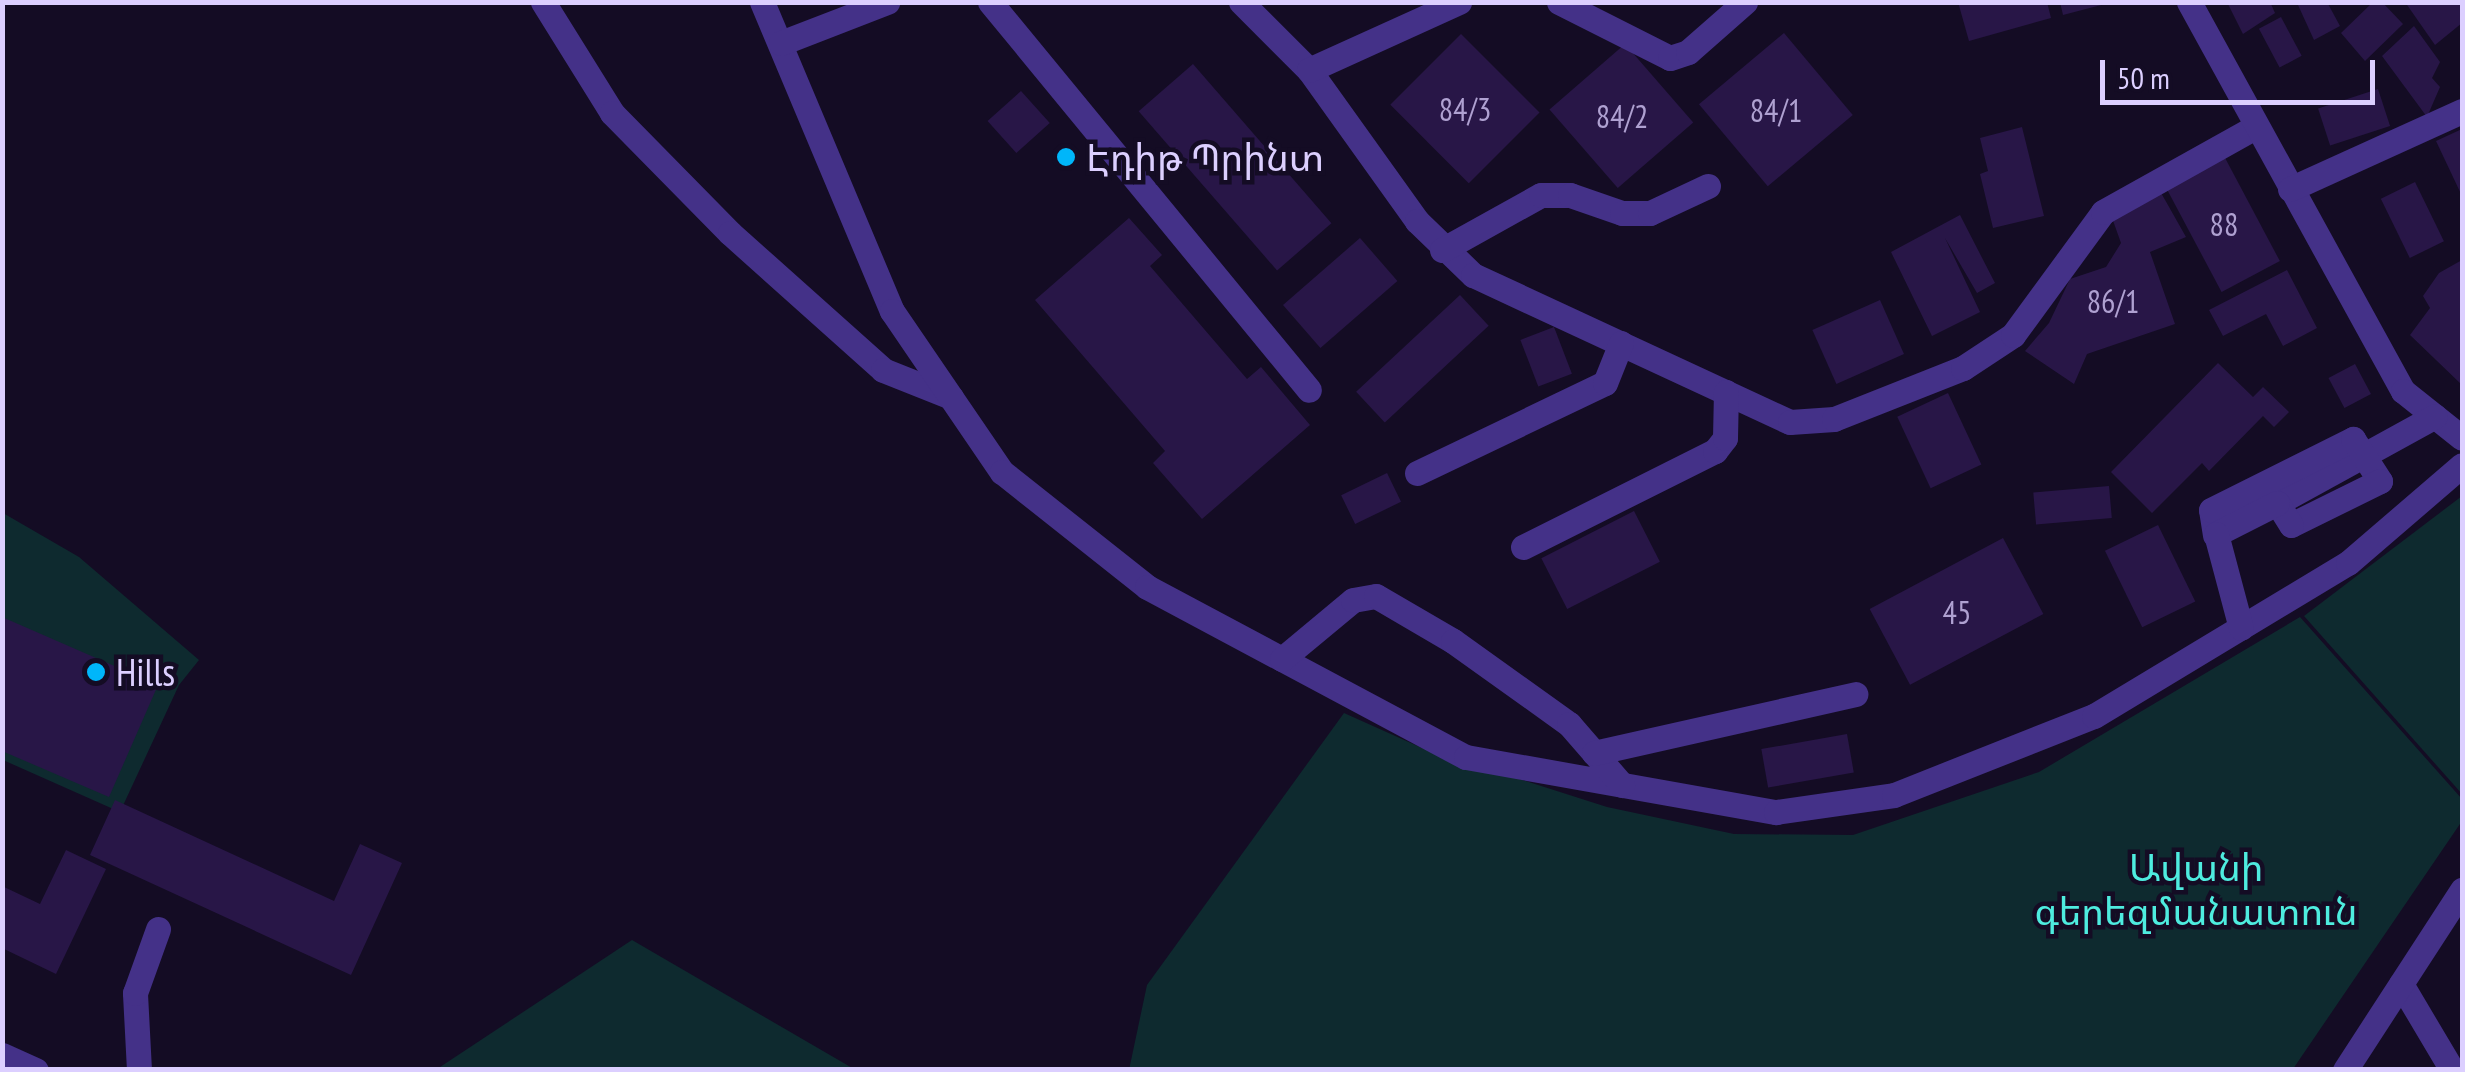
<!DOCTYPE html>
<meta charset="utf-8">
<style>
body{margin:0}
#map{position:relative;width:2465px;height:1072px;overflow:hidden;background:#140c24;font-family:"PT Sans Narrow","Noto Sans Armenian",sans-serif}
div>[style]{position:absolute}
.green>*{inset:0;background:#0e2a2f}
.building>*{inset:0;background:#281647;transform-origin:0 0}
.minor>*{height:25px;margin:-12.5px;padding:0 12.5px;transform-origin:12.5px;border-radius:12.5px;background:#443188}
.dots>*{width:28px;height:28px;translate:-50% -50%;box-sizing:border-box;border:5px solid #140c24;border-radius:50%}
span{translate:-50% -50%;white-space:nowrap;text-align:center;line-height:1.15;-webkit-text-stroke:9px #140c24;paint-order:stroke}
.number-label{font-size:32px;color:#afa1d1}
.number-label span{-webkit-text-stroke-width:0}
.poi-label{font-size:38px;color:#dccfff}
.left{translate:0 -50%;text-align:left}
.park-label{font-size:38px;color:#4eecdf}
.frame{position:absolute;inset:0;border:5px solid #dccfff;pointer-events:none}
.scale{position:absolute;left:2100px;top:60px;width:275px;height:45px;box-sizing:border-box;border:5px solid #dccfff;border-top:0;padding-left:12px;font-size:30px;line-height:35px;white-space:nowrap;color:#dccfff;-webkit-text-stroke:8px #140c24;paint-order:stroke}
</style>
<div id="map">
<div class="green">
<i style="clip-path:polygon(2462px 496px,2462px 794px,2304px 616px)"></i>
<i style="clip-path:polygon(3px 513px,79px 557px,199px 660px,179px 685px,120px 812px,3px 760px)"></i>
<i style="clip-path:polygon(2300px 617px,2462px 799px,2462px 821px,2293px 1069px,1129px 1070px,1147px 985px,1344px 713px,1422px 748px,1607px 807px,1734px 834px,1853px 835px,2039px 772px)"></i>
<i style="clip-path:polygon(632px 940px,854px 1069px,437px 1069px)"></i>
</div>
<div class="building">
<i style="clip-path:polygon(1958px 2px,2047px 2px,2051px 18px,1969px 41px)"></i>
<i style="clip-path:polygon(2060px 2px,2105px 2px,2105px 4px,2063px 15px)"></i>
<i style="clip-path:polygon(2227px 2px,2270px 2px,2275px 13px,2243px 34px)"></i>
<i style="clip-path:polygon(2327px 2px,2340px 26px,2314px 40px,2298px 5px)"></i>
<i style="clip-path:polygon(2373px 2px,2382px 2px,2403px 24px,2365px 61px,2341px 33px)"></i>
<i style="clip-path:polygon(2405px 2px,2462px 2px,2462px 23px,2435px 45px)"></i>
<i style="left:2281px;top:17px;width:44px;height:25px;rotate:62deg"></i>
<i style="clip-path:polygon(2414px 26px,2440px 62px,2432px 78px,2440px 87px,2427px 117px,2382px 56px)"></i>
<i style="left:1784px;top:33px;width:107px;height:111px;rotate:50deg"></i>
<i style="left:1461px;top:34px;width:111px;height:100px;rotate:45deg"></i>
<i style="left:1625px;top:44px;width:104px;height:100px;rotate:49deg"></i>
<i style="left:1193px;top:64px;width:211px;height:72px;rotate:49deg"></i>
<i style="left:2378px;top:89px;width:39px;height:63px;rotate:72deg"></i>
<i style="left:1021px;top:91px;width:43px;height:45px;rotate:48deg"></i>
<i style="clip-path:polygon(2022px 127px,2044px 216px,1993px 228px,1980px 174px,1988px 171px,1980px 138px)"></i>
<i style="clip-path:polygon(2462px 129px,2462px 196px,2436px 141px)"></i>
<i style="left:2224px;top:156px;width:119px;height:66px;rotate:62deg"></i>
<i style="left:2415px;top:182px;width:66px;height:38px;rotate:64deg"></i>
<i style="clip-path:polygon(2160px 191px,2186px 237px,2150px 252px,2175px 324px,2087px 354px,2074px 384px,2025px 351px,2049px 323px,2070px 279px,2106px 267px,2121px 243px,2111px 215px)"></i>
<i style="clip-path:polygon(1960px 215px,1995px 283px,1977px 293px,1945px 238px,1980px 312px,1932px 336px,1891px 252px)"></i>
<i style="clip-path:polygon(1129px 218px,1162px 255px,1150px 266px,1247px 379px,1261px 367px,1310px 425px,1202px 519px,1153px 463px,1165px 451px,1035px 300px)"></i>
<i style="left:1360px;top:238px;width:57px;height:102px;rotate:49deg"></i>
<i style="clip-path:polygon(2462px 260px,2462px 385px,2410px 335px,2430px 308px,2423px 296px,2439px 273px)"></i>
<i style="clip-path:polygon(2287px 270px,2317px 328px,2283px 346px,2266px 314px,2223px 336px,2209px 310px)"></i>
<i style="left:1460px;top:295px;width:42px;height:142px;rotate:47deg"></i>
<i style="left:1880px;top:300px;width:59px;height:74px;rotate:66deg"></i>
<i style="left:1554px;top:327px;width:50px;height:36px;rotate:69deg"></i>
<i style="clip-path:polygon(2218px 363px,2253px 397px,2263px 387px,2289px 412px,2274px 427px,2263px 416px,2209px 471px,2202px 463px,2152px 513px,2111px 472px)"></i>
<i style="left:2355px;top:364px;width:34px;height:30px;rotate:62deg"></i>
<i style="left:1948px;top:393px;width:79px;height:56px;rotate:65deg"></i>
<i style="left:1387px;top:473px;width:32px;height:51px;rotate:64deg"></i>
<i style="left:2109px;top:486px;width:32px;height:76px;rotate:85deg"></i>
<i style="left:1634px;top:511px;width:57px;height:104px;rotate:63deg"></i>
<i style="left:2158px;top:525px;width:85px;height:59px;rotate:64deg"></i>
<i style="left:2003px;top:538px;width:86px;height:151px;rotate:62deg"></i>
<i style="clip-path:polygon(2px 617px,158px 685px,109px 797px,2px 751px)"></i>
<i style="left:1847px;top:734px;width:39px;height:87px;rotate:80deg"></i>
<i style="clip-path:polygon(115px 800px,334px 901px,360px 844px,402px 863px,351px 975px,90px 855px)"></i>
<i style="clip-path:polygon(66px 850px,106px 869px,56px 974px,2px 948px,2px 886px,40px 904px)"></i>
</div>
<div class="minor">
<i style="left:543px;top:2px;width:131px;rotate:58.1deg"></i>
<i style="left:612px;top:113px;width:168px;rotate:45.5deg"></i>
<i style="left:730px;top:233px;width:205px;rotate:41.8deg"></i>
<i style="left:883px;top:370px;width:73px;rotate:21.7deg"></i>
<i style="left:762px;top:2px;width:335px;rotate:67.2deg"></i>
<i style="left:892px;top:311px;width:195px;rotate:55.7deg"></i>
<i style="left:1002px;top:472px;width:185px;rotate:38.4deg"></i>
<i style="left:1147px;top:587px;width:361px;rotate:28.1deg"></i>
<i style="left:1466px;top:757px;width:315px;rotate:10.1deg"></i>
<i style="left:1776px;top:812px;width:119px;rotate:-8.2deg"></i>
<i style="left:1894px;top:795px;width:215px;rotate:-21.6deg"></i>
<i style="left:2094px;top:716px;width:297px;rotate:-31.1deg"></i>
<i style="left:2348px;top:563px;width:150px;rotate:-40.7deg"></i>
<i style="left:990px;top:2px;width:502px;rotate:50.57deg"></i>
<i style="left:1241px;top:2px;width:96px;rotate:45deg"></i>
<i style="left:1309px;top:70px;width:186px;rotate:54.4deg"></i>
<i style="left:1417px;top:221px;width:78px;rotate:44deg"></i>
<i style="left:1473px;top:275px;width:349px;rotate:24.9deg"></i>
<i style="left:1790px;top:422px;width:44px;rotate:-3.9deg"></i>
<i style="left:1834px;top:419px;width:139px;rotate:-21.6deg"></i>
<i style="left:1963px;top:368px;width:60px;rotate:-33.4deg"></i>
<i style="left:2013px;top:335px;width:152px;rotate:-53.8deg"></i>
<i style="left:2103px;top:212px;width:174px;rotate:-29.2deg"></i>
<i style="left:1559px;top:2px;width:124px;rotate:26.8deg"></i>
<i style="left:1670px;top:58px;width:19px;rotate:-18deg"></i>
<i style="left:1688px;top:52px;width:76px;rotate:-41.3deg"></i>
<i style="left:2189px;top:2px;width:444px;rotate:61.2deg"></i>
<i style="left:2403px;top:391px;width:75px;rotate:38.5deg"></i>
<i style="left:781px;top:43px;width:114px;rotate:-21.1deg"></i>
<i style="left:1309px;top:70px;width:165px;rotate:-24.4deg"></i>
<i style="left:2290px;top:189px;width:189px;rotate:-24.4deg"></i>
<i style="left:1442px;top:250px;width:113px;rotate:-29.1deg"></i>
<i style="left:1541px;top:195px;width:29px"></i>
<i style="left:1570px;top:195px;width:55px;rotate:19.1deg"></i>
<i style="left:1622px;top:213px;width:28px"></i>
<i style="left:1650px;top:213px;width:64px;rotate:-25deg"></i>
<i style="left:1417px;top:473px;width:208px;rotate:-25.6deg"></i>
<i style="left:1605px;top:383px;width:43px;rotate:-68.2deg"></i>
<i style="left:2277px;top:503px;width:180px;rotate:-28.8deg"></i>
<i style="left:2215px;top:535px;width:25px;rotate:-99deg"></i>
<i style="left:2211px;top:510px;width:159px;rotate:-26.6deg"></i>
<i style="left:2353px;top:439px;width:50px;rotate:57.3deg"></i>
<i style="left:2380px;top:481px;width:99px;rotate:153.7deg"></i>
<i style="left:2291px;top:525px;width:26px;rotate:-122deg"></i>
<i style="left:2277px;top:503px;width:68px;rotate:153.1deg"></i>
<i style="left:2216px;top:534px;width:97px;rotate:75.1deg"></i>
<i style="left:1523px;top:547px;width:215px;rotate:-26.6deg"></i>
<i style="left:1715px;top:451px;width:16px;rotate:-52deg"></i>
<i style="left:1725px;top:438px;width:46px;rotate:-88.8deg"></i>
<i style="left:1282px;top:659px;width:92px;rotate:-39.7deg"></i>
<i style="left:1353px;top:600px;width:23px;rotate:-10deg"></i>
<i style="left:1376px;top:596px;width:89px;rotate:30.3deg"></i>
<i style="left:1453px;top:641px;width:143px;rotate:35.6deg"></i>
<i style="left:1569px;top:724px;width:81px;rotate:49deg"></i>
<i style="left:1594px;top:753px;width:268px;rotate:-12.7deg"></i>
<i style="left:2401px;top:984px;width:100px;rotate:59.3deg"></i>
<i style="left:2px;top:1055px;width:37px;rotate:24deg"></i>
<i style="left:139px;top:1070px;width:77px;rotate:-93deg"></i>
<i style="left:135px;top:993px;width:68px;rotate:-70.2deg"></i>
<i style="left:2345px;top:1070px;width:215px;rotate:-57deg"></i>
</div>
<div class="dots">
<i style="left:1066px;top:157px;background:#00b6fa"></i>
<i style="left:96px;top:672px;background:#00b6fa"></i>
</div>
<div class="number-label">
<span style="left:1465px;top:109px">84/3</span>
<span style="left:1776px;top:110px">84/1</span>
<span style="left:1622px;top:116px">84/2</span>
<span style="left:2224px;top:224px">88</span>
<span style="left:2113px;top:301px">86/1</span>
<span style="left:1957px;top:612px">45</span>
</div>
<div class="poi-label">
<span class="left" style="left:1086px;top:157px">Էդիթ Պրինտ</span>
<span class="left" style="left:116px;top:672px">Hills</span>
</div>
<div class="park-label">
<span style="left:2196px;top:889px">Ավանի<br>գերեզմանատուն</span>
</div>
<div class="frame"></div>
<div class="scale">50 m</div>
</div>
